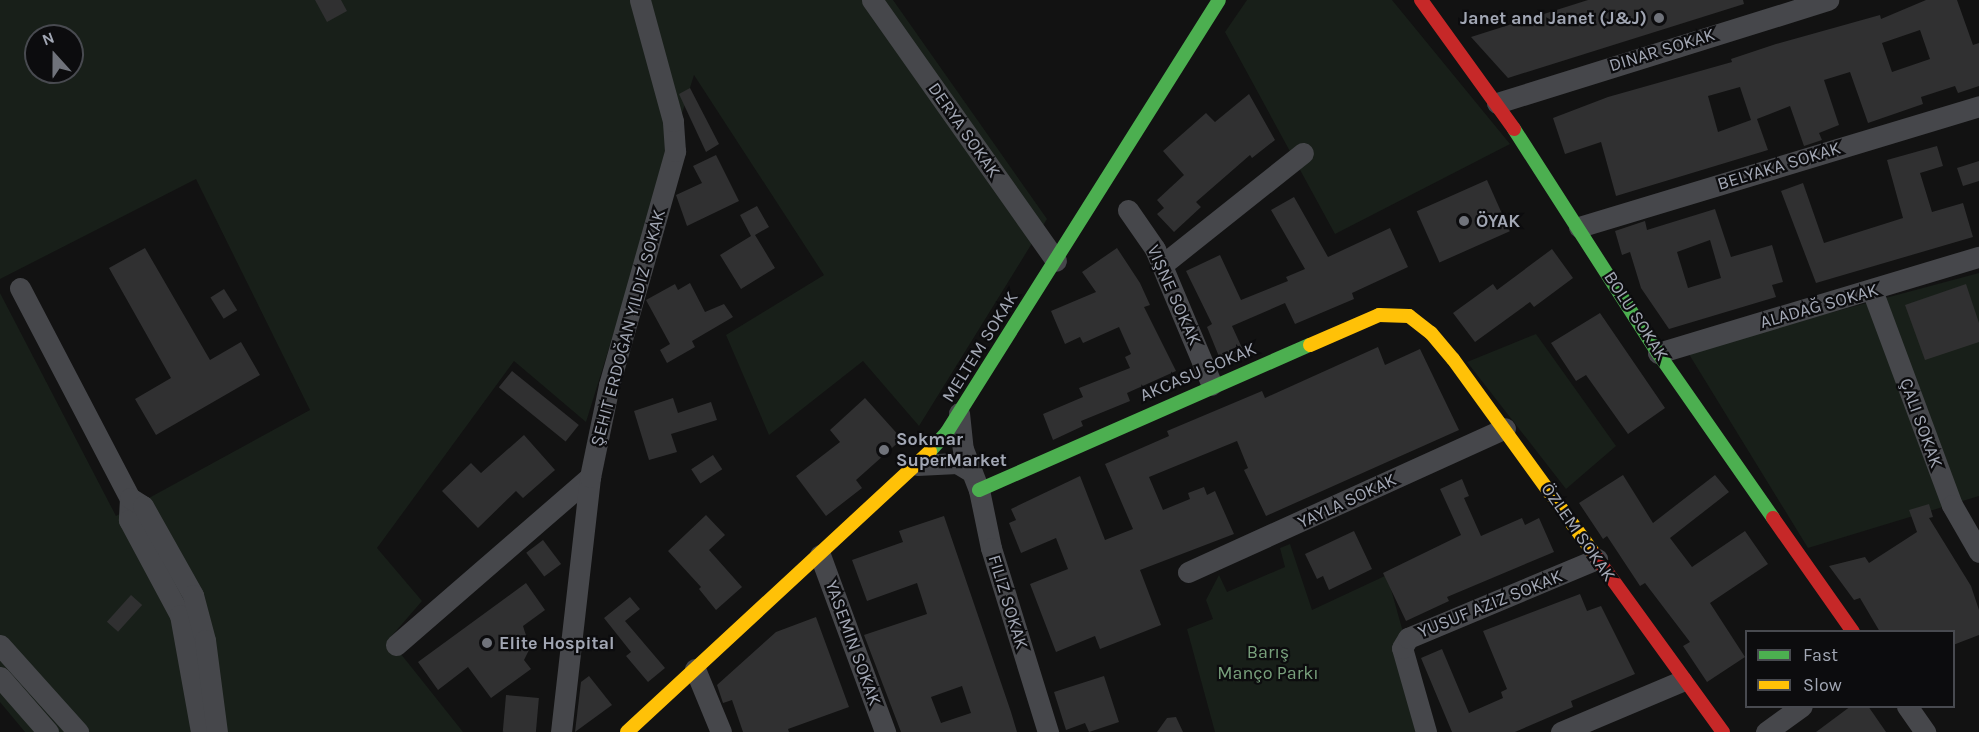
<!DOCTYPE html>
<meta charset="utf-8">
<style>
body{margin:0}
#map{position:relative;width:1979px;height:732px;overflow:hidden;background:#121212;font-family:Karla,sans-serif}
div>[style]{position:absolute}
.green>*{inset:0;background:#181f19}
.building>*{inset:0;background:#303031;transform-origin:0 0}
.street>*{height:21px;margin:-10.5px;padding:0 10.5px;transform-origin:10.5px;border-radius:10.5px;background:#46474b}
.fast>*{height:14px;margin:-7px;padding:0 7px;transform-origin:7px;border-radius:7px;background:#4caf50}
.slow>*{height:14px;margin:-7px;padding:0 7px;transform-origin:7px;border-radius:7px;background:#ffc107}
.jam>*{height:14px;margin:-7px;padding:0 7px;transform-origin:7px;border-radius:7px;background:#c62828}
.dots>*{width:16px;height:16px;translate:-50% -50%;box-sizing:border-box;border:3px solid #0c0c0e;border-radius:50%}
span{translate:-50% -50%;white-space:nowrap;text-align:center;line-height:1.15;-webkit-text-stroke:4.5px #0c0c0e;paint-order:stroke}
.poi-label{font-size:18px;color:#a2a7b4;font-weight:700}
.right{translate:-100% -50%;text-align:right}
.left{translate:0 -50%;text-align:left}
.street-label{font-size:18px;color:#a2a7b4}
.park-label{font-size:18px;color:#78a07c}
.legend{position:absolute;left:1745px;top:630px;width:210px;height:78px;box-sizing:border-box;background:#0c0c0e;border:2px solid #484a50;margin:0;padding:8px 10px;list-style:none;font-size:18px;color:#a2a7b4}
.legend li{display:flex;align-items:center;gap:12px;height:30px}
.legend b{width:30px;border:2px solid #484a50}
.north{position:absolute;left:24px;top:24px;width:60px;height:60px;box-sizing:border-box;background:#0c0c0e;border:2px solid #484a50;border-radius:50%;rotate:339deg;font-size:16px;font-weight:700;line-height:24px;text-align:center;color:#a2a7b4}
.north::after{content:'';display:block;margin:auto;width:21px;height:27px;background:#70737b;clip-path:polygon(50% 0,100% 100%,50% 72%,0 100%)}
</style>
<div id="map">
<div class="green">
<i style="clip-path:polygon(evenodd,0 0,893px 0,1047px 219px,919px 426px,863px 361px,769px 435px,726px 335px,824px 275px,694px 75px,586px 422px,514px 361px,377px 548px,422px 601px,389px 639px,463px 732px,25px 732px,0 702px,0 293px,116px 516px,310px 410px,196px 179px,0 279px,0 0,36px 36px,72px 36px,72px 72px,36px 72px,36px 36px)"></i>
<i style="clip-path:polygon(1247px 0,1392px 0,1510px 144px,1335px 234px,1225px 32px)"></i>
<i style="clip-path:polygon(1979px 273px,1979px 496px,1808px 548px,1687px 351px)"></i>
<i style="clip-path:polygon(1536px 334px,1616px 446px,1566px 489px,1467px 362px)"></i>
<i style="clip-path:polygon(1290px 544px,1312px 610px,1387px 575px,1431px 732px,1215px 732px,1187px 629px,1213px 619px,1206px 600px,1219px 575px,1227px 592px,1285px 567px,1280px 548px)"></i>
</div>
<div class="building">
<i style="clip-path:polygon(315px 0,341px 0,347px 11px,327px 22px)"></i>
<i style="clip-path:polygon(1588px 0,1743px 0,1744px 4px,1508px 78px,1471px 37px)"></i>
<i style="clip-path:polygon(evenodd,1926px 0,1957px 0,1973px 45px,1979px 43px,1979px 86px,1958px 93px,1955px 86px,1921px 97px,1923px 104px,1868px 123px,1850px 72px,1824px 80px,1839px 125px,1819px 133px,1822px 140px,1804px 146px,1790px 106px,1757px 119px,1768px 150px,1616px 196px,1601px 142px,1565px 154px,1553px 118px,1608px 97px,1732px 62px,1731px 59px,1776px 44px,1880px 15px,1881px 19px,1926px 0,1920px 30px,1930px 59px,1892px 72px,1882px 43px,1920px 30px,1926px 0,1740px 87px,1751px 120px,1718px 132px,1708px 96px,1740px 87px)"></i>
<i style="clip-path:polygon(690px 88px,719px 144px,706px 152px,679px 94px)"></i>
<i style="clip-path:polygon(1249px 94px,1275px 140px,1252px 158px,1250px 155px,1196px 202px,1201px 207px,1174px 232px,1157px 214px,1164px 208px,1157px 200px,1184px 175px,1163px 151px,1206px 113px,1215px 122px)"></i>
<i style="clip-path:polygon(1937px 146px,1943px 166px,1920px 173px,1932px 212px,1963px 203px,1973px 237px,1816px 283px,1781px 191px,1803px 183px,1824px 243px,1903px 218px,1887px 160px)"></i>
<i style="clip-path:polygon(716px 155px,739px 201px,687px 226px,676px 195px,702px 183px,693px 166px)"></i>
<i style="clip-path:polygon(1979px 161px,1979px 181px,1963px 186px,1957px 168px)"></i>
<i style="left:1487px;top:180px;width:56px;height:77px;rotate:66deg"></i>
<i style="clip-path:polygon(1294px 197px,1328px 257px,1390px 228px,1408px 267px,1352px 293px,1354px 299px,1295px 324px,1285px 303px,1232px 326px,1243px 350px,1220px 359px,1207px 327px,1212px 324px,1186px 271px,1220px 255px,1241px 300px,1288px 281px,1286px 277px,1305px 269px,1271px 210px)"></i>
<i style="clip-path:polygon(757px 206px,769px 227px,755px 235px,775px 268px,741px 289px,720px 255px,751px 236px,740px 215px)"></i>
<i style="clip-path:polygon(evenodd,1715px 209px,1731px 257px,1772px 245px,1783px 282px,1772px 285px,1776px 297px,1669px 329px,1641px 288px,1630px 252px,1622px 255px,1615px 231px,1645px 221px,1647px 230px,1715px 209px,1710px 240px,1721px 278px,1688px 288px,1677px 252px,1710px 240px)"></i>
<i style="clip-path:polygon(145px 248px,210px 360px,241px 342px,260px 375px,156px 435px,135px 399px,171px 378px,109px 268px)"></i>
<i style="clip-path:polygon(1117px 248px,1140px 283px,1150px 305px,1144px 307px,1176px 371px,1127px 393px,1130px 401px,1081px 421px,1083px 426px,1053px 440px,1043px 414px,1083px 397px,1079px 388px,1130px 368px,1125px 357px,1131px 354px,1119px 327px,1083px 343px,1080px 337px,1065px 344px,1051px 311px,1096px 292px,1082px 272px)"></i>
<i style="clip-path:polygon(1552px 249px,1573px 278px,1534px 307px,1530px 302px,1475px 342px,1453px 313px,1493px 284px,1497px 290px)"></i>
<i style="clip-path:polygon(690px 283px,705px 312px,724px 304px,733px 317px,692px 341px,695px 347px,667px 363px,660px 350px,670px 344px,646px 300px,675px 284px,678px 290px)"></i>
<i style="clip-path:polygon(1966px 284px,1979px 323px,1979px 342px,1925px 360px,1905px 305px)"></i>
<i style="left:224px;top:289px;width:25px;height:16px;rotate:58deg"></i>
<i style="clip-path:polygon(1600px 313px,1665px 408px,1628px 434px,1586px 375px,1576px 381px,1551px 343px)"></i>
<i style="clip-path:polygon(1378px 347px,1385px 365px,1420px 349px,1459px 430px,1266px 516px,1244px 470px,1248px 468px,1237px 441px,1149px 477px,1163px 510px,1190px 499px,1188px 493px,1204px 487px,1207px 495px,1215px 491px,1234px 534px,1140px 570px,1161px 625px,1100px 649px,1095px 636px,1056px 652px,1030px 584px,1068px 569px,1056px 538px,1021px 553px,1009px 523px,1016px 520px,1011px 509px,1080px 476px,1105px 540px,1133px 529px,1105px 464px,1169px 436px,1167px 431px,1262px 391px,1265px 398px)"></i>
<i style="left:512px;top:371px;width:86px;height:21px;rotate:39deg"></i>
<i style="clip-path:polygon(673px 398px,678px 413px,711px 402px,717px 420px,671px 434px,677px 452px,649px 460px,634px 411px)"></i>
<i style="clip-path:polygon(865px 398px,902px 439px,856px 480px,862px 488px,826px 516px,796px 476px,840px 442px,830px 430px)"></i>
<i style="clip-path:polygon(524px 435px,555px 470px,523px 498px,516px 491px,478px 528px,442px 491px,471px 463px,481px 473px)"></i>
<i style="left:713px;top:455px;width:17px;height:26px;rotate:57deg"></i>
<i style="clip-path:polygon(1623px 475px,1653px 523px,1715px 475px,1729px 492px,1670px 538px,1692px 567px,1745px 531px,1768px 564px,1710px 603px,1745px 657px,1707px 682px,1683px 646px,1690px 642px,1645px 583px,1640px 586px,1607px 536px,1603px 539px,1579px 503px)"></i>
<i style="clip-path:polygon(1462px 479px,1469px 496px,1464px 498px,1481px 536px,1522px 518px,1525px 525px,1539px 518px,1554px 552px,1447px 597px,1449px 601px,1406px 621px,1383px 573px,1461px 535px,1440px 489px)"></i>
<i style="clip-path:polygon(1929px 504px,1933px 517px,1929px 518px,1971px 586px,1979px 610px,1979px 635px,1953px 645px,1953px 632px,1880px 632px,1860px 598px,1854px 600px,1829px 566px,1865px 557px,1869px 563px,1917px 532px,1909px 510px)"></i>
<i style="clip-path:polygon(706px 515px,725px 535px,709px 550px,742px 587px,716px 610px,699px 589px,701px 587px,668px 551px)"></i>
<i style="clip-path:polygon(evenodd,944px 516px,1011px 712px,1017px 732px,901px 732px,864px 635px,927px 614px,917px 583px,867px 601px,852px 560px,903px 542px,899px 531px,944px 516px,962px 686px,971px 713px,941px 723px,931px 697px,962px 686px)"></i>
<i style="clip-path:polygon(1354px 531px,1372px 569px,1329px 590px,1323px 576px,1317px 579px,1305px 554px)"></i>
<i style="left:543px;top:540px;width:30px;height:21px;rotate:53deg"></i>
<i style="clip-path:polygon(526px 583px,545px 610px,523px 626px,530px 648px,524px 660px,531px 669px,491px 698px,468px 667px,438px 690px,418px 662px)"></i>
<i style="clip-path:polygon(1580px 594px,1587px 611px,1601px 606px,1635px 674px,1571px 701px,1573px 707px,1515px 732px,1452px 732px,1421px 658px,1442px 649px,1469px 713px,1503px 698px,1501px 692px,1507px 689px,1483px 631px)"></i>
<i style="left:131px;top:595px;width:15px;height:36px;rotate:42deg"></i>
<i style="clip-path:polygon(630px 597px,640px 609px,625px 621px,665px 668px,648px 682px,626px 656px,631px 652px,604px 618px)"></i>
<i style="clip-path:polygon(816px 617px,849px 707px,788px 729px,789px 732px,743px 732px,732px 700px,723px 703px,717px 685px,776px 632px)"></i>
<i style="clip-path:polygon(589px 676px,612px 705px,575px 732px,581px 682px)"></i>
<i style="clip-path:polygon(1104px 676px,1119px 722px,1089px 732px,1085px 723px,1066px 730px,1054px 692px)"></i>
<i style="left:506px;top:695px;width:33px;height:37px;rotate:5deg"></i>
<i style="clip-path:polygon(1851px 706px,1868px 706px,1886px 732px,1816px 732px)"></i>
<i style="clip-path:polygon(1176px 717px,1183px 732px,1157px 732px,1167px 718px)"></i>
</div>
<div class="street">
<i style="left:872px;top:0;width:319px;rotate:54.8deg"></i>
<i style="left:1497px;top:103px;width:347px;rotate:-17.3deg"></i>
<i style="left:1128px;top:210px;width:47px;rotate:55.3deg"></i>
<i style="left:1155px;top:249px;width:147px;rotate:67.3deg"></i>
<i style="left:1579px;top:227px;width:418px;rotate:-16.8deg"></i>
<i style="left:1162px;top:265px;width:180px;rotate:-38.5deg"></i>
<i style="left:20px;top:288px;width:237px;rotate:62.4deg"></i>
<i style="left:130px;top:498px;width:22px;rotate:93deg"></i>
<i style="left:129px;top:520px;width:108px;rotate:61.8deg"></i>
<i style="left:180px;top:615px;width:119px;rotate:79.8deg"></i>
<i style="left:1872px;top:290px;width:229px;rotate:69.6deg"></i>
<i style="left:1952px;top:505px;width:54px;rotate:60.1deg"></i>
<i style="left:1658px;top:353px;width:335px;rotate:-16.7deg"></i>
<i style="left:959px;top:413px;width:36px;rotate:84deg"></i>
<i style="left:963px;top:449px;width:44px;rotate:68.7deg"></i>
<i style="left:979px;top:490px;width:59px;rotate:78.3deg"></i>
<i style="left:991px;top:548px;width:193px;rotate:72.8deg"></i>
<i style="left:917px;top:465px;width:40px;rotate:-2.9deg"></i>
<i style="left:957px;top:463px;width:17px;rotate:31deg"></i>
<i style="left:130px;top:498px;width:15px;rotate:32deg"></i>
<i style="left:143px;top:506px;width:102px;rotate:60.7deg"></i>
<i style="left:193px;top:595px;width:47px;rotate:75.1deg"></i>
<i style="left:205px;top:640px;width:93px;rotate:82.6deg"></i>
<i style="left:820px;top:555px;width:189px;rotate:69.8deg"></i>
<i style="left:1188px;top:572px;width:348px;rotate:-24.4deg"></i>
<i style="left:0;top:645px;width:117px;rotate:48.1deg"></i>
<i style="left:396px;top:645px;width:257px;rotate:-40.9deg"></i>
<i style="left:695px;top:669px;width:68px;rotate:67.6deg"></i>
<i style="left:0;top:677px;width:73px;rotate:48.9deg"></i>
<i style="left:1907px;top:706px;width:32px;rotate:55deg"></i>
<i style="left:561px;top:732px;width:257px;rotate:-83.5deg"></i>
<i style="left:590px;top:477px;width:94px;rotate:-78.3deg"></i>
<i style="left:609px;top:385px;width:243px;rotate:-74.2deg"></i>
<i style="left:675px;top:151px;width:30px;rotate:-94deg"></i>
<i style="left:673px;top:121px;width:125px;rotate:-105.3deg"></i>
<i style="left:1426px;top:732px;width:87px;rotate:-105.9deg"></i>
<i style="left:1402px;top:648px;width:12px;rotate:-59deg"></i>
<i style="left:1408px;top:638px;width:205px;rotate:-22.7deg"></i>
<i style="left:1561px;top:732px;width:131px;rotate:-22.9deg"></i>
<i style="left:1766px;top:732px;width:44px;rotate:-35.8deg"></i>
</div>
<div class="fast">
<i style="left:1514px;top:129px;width:266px;rotate:57.3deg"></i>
<i style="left:1658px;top:353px;width:201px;rotate:55.1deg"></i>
<i style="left:930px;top:451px;width:25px;rotate:-48deg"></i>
<i style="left:947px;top:432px;width:510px;rotate:-57.8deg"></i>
<i style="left:979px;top:490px;width:361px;rotate:-23.7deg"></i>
</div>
<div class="slow">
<i style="left:1310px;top:345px;width:75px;rotate:-23.5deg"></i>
<i style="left:1379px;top:315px;width:30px;rotate:2deg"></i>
<i style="left:1409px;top:316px;width:28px;rotate:38deg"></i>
<i style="left:1431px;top:333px;width:34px;rotate:50deg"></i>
<i style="left:1453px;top:359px;width:241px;rotate:54.1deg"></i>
<i style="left:627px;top:732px;width:413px;rotate:-42.8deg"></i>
</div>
<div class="jam">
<i style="left:1421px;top:0;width:159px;rotate:54.2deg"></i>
<i style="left:1773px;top:518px;width:139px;rotate:54.9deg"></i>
<i style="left:1594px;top:554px;width:220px;rotate:54.1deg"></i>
</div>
<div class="dots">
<i style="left:1659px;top:18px;background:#70737b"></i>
<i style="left:1464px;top:221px;background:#70737b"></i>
<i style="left:884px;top:450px;background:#70737b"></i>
<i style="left:487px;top:643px;background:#70737b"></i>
</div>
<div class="poi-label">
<span class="right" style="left:1647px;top:18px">Janet and Janet (J&amp;J)</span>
<span class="left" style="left:1476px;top:221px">ÖYAK</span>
<span class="left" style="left:896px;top:450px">Sokmar<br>SuperMarket</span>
<span class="left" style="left:499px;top:643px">Elite Hospital</span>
</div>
<div class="street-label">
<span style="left:1662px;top:50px;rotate:-17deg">DINAR SOKAK</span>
<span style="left:964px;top:130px;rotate:55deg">DERYA SOKAK</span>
<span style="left:1779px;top:166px;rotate:-17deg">BELYAKA SOKAK</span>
<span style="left:1174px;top:295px;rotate:66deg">VIŞNE SOKAK</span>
<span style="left:1819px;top:306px;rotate:-16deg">ALADAĞ SOKAK</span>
<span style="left:1636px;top:316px;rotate:57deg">BOLU SOKAK</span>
<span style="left:628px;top:328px;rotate:-75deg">ŞEHIT ERDOĞAN YILDIZ SOKAK</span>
<span style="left:980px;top:347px;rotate:-58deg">MELTEM SOKAK</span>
<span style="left:1198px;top:372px;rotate:-23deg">AKCASU SOKAK</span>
<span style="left:1921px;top:423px;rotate:70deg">ÇALI SOKAK</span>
<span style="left:1347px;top:501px;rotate:-25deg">YAYLA SOKAK</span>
<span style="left:1578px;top:532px;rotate:55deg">ÖZLEM SOKAK</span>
<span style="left:1008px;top:602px;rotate:73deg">FILIZ SOKAK</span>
<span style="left:1490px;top:604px;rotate:-22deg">YUSUF AZIZ SOKAK</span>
<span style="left:853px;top:643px;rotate:70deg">YASEMIN SOKAK</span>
</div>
<div class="park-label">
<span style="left:1268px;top:663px">Barış<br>Manço Parkı</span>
</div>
<ul class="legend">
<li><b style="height:8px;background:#4caf50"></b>Fast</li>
<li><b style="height:8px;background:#ffc107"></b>Slow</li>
</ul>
<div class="north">N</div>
</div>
